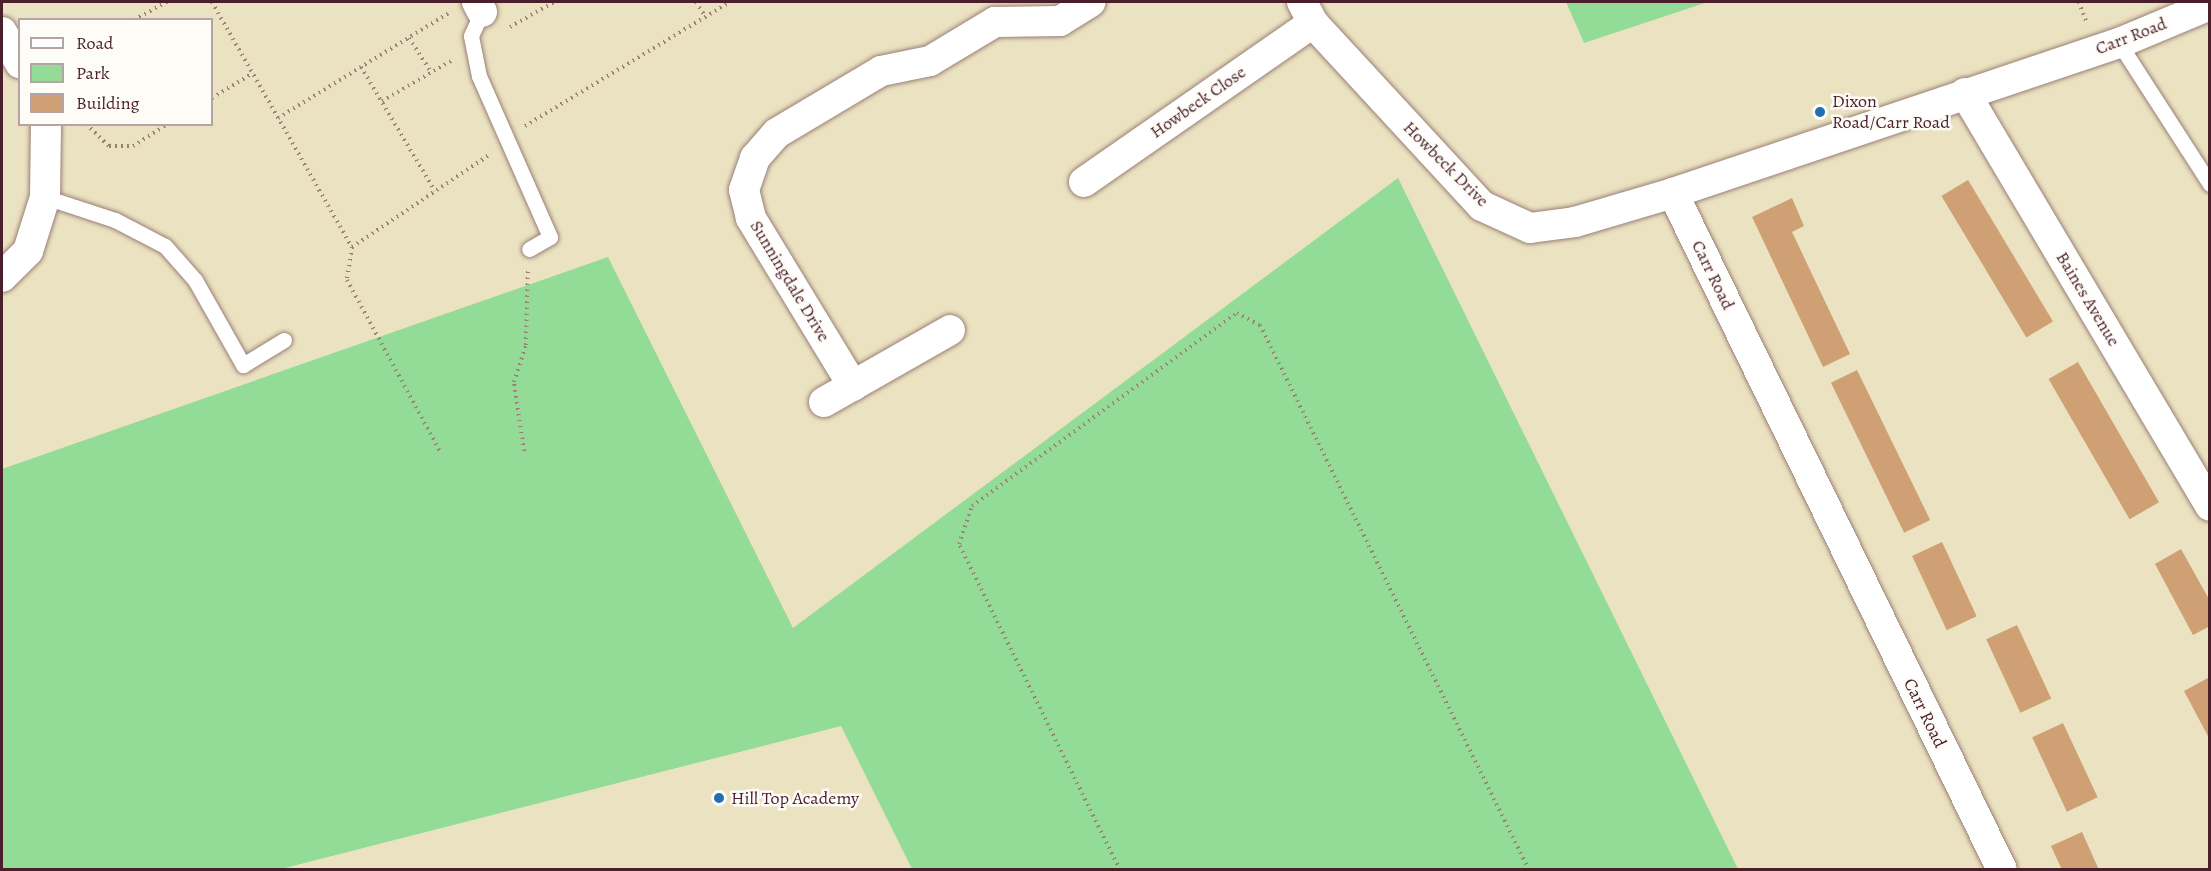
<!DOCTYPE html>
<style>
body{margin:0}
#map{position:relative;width:2211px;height:871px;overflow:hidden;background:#ebe2c1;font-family:Alegreya,serif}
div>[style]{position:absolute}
.green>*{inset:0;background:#93dc98}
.building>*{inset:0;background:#cfa073;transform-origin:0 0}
.path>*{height:4px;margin-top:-2px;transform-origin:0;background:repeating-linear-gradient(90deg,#9a8076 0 1.5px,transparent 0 6px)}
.roads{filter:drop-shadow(0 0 2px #9a8076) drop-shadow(0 0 2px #9a8076)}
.service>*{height:15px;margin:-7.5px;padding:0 7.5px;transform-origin:7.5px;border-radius:7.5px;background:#fff}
.minor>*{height:30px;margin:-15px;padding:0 15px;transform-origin:15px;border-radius:15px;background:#fff}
.dots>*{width:16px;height:16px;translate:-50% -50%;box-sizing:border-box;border:3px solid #fdfcf7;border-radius:50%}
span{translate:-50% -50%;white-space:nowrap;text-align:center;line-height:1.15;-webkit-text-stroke:5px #fdfcf7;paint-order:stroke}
.street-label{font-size:18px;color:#4a1f2b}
.poi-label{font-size:18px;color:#4a1f2b}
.left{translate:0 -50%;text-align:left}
.frame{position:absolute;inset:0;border:3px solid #4a1f2b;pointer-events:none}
.legend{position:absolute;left:18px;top:18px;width:195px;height:108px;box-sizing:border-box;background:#fdfcf7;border:2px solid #b5a4a5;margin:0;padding:8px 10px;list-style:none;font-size:18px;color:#4a1f2b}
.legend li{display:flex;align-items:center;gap:12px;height:30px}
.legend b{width:30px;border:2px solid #b5a4a5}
</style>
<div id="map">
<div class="green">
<i style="clip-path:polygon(1566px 2px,1708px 2px,1584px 43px)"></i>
<i style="clip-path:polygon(1398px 178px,1738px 869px,912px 869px,841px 726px,281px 869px,2px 869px,2px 469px,608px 257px,793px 628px)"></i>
</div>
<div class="building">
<i style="left:1968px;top:180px;width:165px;height:31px;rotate:59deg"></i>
<i style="clip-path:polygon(1792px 198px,1804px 226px,1792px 232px,1850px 354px,1823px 367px,1752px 217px)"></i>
<i style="left:2078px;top:362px;width:162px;height:34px;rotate:60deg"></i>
<i style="left:1857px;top:370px;width:167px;height:29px;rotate:64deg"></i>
<i style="left:1942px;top:542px;width:82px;height:33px;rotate:65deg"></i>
<i style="clip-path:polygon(2181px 549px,2210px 601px,2210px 626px,2193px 635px,2155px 564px)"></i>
<i style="left:2017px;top:625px;width:81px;height:34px;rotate:65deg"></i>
<i style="clip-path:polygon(2208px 678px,2210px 680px,2210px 740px,2184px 691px)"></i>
<i style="left:2063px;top:723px;width:82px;height:34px;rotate:65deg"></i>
<i style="clip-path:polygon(2082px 832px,2099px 870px,2062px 870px,2051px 846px)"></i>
</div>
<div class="path">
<i style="left:212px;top:2px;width:282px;rotate:60.3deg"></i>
<i style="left:352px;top:247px;width:33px;rotate:99deg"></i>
<i style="left:347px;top:280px;width:197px;rotate:61.5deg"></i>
<i style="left:696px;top:2px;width:17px;rotate:57deg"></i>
<i style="left:2079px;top:2px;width:20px;rotate:70deg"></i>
<i style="left:134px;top:20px;width:38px;rotate:-29deg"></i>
<i style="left:510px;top:27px;width:51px;rotate:-29.6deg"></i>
<i style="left:409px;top:38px;width:40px;rotate:57.1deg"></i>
<i style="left:361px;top:67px;width:144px;rotate:59.2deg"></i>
<i style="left:212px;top:98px;width:48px;rotate:-31.4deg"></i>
<i style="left:382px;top:101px;width:80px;rotate:-30.1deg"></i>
<i style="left:278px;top:118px;width:201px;rotate:-31.6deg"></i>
<i style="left:86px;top:124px;width:32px;rotate:44deg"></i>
<i style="left:109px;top:146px;width:24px"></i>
<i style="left:133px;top:146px;width:41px;rotate:-32.2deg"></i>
<i style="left:525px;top:126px;width:240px;rotate:-31.2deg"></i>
<i style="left:352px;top:247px;width:165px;rotate:-33.9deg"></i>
<i style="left:524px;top:451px;width:70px;rotate:-98.2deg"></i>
<i style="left:514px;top:382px;width:39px;rotate:-72deg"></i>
<i style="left:526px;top:345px;width:74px;rotate:-88.5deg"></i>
<i style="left:1120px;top:870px;width:364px;rotate:-116.3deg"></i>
<i style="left:959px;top:544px;width:40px;rotate:-71.1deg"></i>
<i style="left:972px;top:506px;width:328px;rotate:-36.1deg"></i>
<i style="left:1237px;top:313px;width:26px;rotate:28deg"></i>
<i style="left:1260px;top:325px;width:608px;rotate:63.73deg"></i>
</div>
<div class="roads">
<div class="service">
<i style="left:482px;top:12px;width:26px;rotate:115deg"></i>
<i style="left:471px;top:36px;width:41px;rotate:78.7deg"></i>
<i style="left:479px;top:76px;width:176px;rotate:66.2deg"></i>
<i style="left:550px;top:237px;width:24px;rotate:150deg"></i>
<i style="left:2119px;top:43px;width:168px;rotate:57.2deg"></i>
<i style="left:45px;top:197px;width:74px;rotate:18.2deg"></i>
<i style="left:115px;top:220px;width:56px;rotate:27.5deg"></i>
<i style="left:165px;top:246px;width:45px;rotate:48.6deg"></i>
<i style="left:195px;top:280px;width:98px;rotate:60.5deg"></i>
<i style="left:243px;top:365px;width:48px;rotate:-31.4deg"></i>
</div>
<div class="minor">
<i style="left:477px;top:2px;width:11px;rotate:63deg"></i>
<i style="left:1302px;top:2px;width:24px;rotate:62deg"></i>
<i style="left:1313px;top:23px;width:249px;rotate:47.3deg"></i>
<i style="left:1482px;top:206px;width:53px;rotate:24.6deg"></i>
<i style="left:1530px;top:228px;width:45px;rotate:-7.6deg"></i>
<i style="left:1575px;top:222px;width:102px;rotate:-16.5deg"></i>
<i style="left:2px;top:32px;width:36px;rotate:60deg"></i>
<i style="left:1965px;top:93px;width:480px;rotate:59.3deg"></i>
<i style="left:1084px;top:182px;width:279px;rotate:-34.8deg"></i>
<i style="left:2px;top:277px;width:37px;rotate:-45deg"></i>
<i style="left:28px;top:251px;width:57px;rotate:-72.5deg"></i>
<i style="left:45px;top:197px;width:73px;rotate:-89.2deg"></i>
<i style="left:853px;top:386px;width:197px;rotate:-121.3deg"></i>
<i style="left:751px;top:218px;width:29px;rotate:-104deg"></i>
<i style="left:744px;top:190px;width:34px;rotate:-71deg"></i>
<i style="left:755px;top:158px;width:33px;rotate:-49deg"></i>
<i style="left:777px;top:133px;width:121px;rotate:-30.8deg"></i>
<i style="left:881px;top:71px;width:50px;rotate:-11.5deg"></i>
<i style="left:930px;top:61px;width:76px;rotate:-31deg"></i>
<i style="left:995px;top:22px;width:65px;rotate:-0.9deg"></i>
<i style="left:1060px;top:21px;width:36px;rotate:-32deg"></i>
<i style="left:824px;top:402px;width:145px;rotate:-29.7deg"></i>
<i style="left:2002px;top:870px;width:753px;rotate:-115.92deg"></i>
<i style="left:1673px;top:193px;width:471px;rotate:-18.6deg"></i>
<i style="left:2119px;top:43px;width:99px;rotate:-22.7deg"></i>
</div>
</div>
<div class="dots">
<i style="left:1820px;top:112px;background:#1f6fb2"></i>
<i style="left:719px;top:798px;background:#1f6fb2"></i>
</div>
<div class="street-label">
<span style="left:2131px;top:36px;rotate:-21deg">Carr Road</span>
<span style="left:1198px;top:102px;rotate:-35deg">Howbeck Close</span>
<span style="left:1446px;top:164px;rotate:45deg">Howbeck Drive</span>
<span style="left:1713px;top:275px;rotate:64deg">Carr Road</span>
<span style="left:790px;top:281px;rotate:59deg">Sunningdale Drive</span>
<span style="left:2088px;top:299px;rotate:59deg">Baines Avenue</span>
<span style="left:1925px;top:713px;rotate:64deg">Carr Road</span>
</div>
<div class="poi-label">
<span class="left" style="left:1832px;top:112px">Dixon<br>Road/Carr Road</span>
<span class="left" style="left:731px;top:798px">Hill Top Academy</span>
</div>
<div class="frame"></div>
<ul class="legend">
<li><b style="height:8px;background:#fff"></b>Road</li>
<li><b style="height:16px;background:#93dc98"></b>Park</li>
<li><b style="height:16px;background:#cfa073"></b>Building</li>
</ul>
</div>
